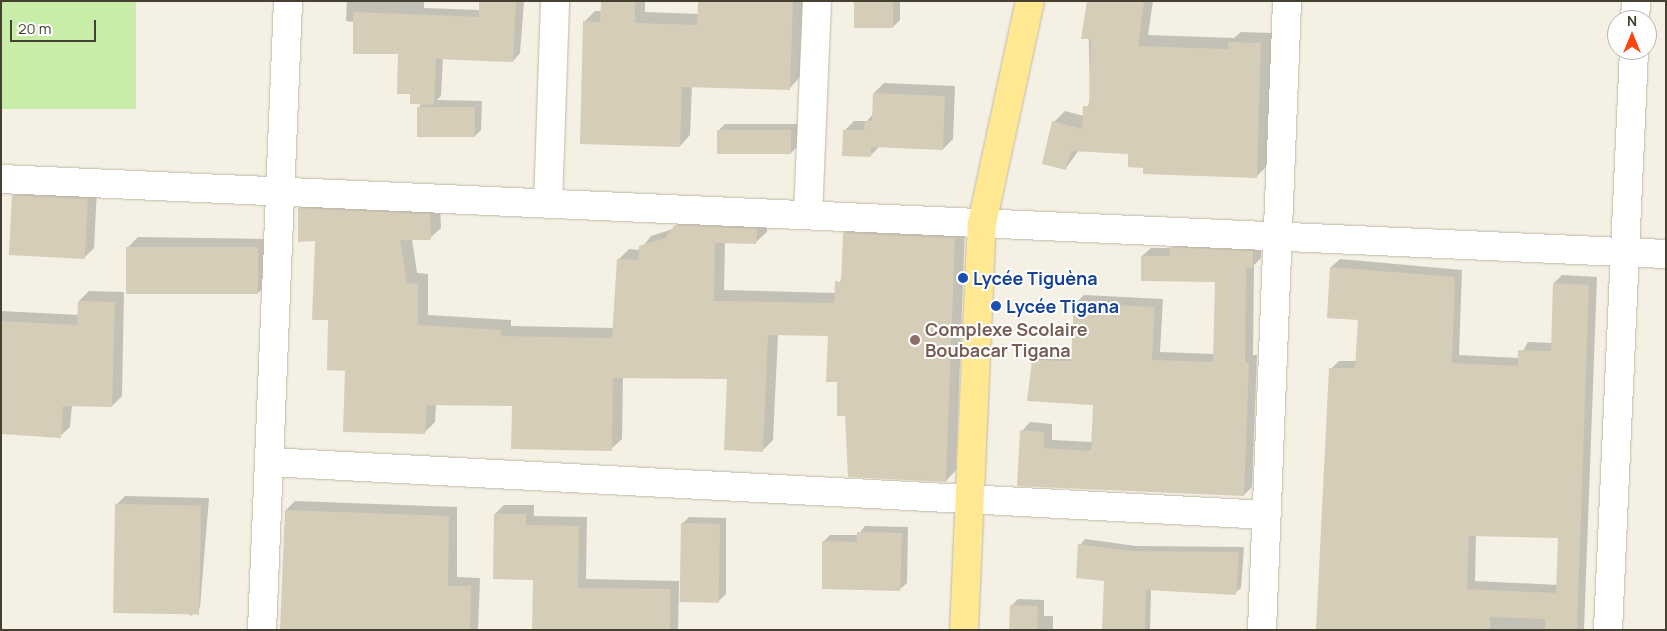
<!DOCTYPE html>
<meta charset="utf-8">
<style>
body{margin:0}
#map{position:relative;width:1667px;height:631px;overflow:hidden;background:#f4f0e4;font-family:Manrope,sans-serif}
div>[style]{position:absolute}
.green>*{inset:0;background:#c8eda8;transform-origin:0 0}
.shadow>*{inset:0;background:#0003}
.building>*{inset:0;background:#d6cdb8;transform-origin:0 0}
.roads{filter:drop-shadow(0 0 1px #c0b9a5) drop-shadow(0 0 1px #c0b9a5)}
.minor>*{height:28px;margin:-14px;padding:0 14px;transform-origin:14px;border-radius:14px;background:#fff}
.major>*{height:28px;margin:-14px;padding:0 14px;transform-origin:14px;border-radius:14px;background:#ffe891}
.dots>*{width:14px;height:14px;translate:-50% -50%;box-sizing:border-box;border:2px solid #fff;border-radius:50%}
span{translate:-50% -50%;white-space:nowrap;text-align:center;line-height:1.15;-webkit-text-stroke:4px #fff;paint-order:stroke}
.transit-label{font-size:18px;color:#164399;font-weight:700}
.left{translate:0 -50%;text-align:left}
.education-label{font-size:18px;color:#785e54;font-weight:700}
.frame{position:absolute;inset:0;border:2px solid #464033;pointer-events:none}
.north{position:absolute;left:1607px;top:10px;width:50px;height:50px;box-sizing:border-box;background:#fff;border:1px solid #b5b3ad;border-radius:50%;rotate:0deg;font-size:14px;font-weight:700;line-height:20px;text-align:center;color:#464033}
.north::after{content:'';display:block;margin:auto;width:18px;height:22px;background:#ff450f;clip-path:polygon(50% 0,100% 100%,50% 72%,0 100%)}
.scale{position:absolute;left:10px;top:20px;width:86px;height:22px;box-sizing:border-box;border:2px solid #464033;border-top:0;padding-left:6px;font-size:15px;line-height:18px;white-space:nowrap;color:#464033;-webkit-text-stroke:4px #fff;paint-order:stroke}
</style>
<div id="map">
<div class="green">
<i style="left:1px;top:1px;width:135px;height:108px"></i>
</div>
<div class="shadow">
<i style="clip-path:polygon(347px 1px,424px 1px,424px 8px,480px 10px,480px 1px,524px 1px,520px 53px,513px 61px,443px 58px,441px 96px,437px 100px,482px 101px,481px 130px,474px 137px,419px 107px,422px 103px,412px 93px,399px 53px,354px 22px,346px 21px)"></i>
<i style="clip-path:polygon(602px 1px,645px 1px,645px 12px,699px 14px,700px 1px,803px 1px,800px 77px,790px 88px,692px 86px,690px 135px,680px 146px,584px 22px,595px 11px,602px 11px)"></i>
<i style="clip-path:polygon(856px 1px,900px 1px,900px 20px,893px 27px)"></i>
<i style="clip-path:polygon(1088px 1px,1153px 1px,1148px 35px,1234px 38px,1241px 32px,1272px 33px,1267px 166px,1256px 177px,1145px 167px,1130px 152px,1079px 150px,1066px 168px,1054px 122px,1065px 111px,1084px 116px,1090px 100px)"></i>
<i style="clip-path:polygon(884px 83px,955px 86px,953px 139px,943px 149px,880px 146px,870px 156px,844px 131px,854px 121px,867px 121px,873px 114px,874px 93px)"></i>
<i style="clip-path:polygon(725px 124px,798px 124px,798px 146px,791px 153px,718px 131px)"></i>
<i style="clip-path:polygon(23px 186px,97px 189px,94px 248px,84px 258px,13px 196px)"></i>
<i style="clip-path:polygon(310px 198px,440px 204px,441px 228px,430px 238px,412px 239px,417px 273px,428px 274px,428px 315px,511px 320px,511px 326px,614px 328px,618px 260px,629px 249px,640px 250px,651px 236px,673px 229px,686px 215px,767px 219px,767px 232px,756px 242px,725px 242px,724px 290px,836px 293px,842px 276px,844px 233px,855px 222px,965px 227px,956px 470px,946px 481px,846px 415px,829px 335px,778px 334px,773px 440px,762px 451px,729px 378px,623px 377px,622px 439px,611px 449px,513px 404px,436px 404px,435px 422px,424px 433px,346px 370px,329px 319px,317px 240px,299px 209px)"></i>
<i style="clip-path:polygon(138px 237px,267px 239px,267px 284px,257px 294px,128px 247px)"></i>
<i style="clip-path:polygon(1180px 239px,1261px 243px,1261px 258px,1254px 265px,1253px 355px,1257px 355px,1252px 487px,1244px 495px,1018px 485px,1022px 431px,1030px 422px,1052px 424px,1052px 440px,1092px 442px,1095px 404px,1033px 360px,1041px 352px,1073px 353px,1076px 303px,1084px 295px,1163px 299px,1160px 352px,1214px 354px,1216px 281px,1142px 256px,1151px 248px,1172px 248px)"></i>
<i style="clip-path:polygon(evenodd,1340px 259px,1462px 270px,1459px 355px,1519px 358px,1528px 342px,1552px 343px,1554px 283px,1562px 275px,1597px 277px,1584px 630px,1318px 630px,1331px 369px,1339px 361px,1357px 361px,1359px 318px,1331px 267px,1340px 259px,1476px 535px,1559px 537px,1558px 585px,1475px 581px,1476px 535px)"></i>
<i style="clip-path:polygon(89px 291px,124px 292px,122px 396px,112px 406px,72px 405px,70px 427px,60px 436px,1px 433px,1px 311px,79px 315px,79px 301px)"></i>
<i style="clip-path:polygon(125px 496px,209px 498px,200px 607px,191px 616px,116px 505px)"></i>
<i style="clip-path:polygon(295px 501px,457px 507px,457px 577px,480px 578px,478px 630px,281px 630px,286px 510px)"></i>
<i style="clip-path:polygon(504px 505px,534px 505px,534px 516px,587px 517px,586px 579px,679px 581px,678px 630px,534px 630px,534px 578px,495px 514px)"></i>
<i style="clip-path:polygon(689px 517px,726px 518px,726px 594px,719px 601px,682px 524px)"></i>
<i style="clip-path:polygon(865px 526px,908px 527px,907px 583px,900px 589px,823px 542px,830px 535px,858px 535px)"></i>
<i style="clip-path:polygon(1085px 539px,1136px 546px,1244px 547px,1241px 588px,1235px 593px,1151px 589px,1150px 630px,1103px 630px,1105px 580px,1080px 545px)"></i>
<i style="clip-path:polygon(1018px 599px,1044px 600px,1044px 616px,1053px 616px,1053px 630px,1010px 630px,1011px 606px)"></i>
</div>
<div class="building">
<i style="clip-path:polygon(479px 1px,516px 1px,513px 62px,436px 59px,434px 105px,410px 104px,410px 94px,397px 94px,398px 54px,353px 54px,353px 12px,479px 17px)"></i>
<i style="clip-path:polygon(601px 1px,635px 1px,635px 23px,697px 25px,698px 1px,793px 1px,790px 90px,682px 87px,680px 147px,580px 144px,583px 21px,600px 22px)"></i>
<i style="left:854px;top:1px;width:39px;height:27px"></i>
<i style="clip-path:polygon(1087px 1px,1144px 1px,1138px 46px,1228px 49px,1228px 42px,1261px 43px,1257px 178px,1143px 174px,1143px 168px,1128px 167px,1128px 154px,1071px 151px,1066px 170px,1042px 164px,1052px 121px,1082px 129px,1083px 106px,1089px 106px,1091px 39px,1081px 39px)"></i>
<i style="clip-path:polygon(873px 93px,945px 96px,943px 150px,871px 147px,871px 157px,842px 156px,843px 130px,864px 130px,865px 121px,872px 121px)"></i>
<i style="left:417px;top:107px;width:58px;height:30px"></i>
<i style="left:717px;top:130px;width:74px;height:24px"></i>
<i style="left:12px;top:195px;width:76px;height:60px;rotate:3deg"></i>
<i style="clip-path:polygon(298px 208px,430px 214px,431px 240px,400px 240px,407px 283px,418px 284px,418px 325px,501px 330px,501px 336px,612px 338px,617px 259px,638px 260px,639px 246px,665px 238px,675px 225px,757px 229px,756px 244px,715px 243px,714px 301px,834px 303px,835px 281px,841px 282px,843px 233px,955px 238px,946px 482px,848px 477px,845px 416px,837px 416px,837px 382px,826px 382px,828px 336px,768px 335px,763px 452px,724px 450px,727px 379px,613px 378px,612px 451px,511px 449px,512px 406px,427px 405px,425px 434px,343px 432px,345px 371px,327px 370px,328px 320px,312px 320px,315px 241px,298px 242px)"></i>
<i style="left:126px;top:247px;width:132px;height:47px"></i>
<i style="clip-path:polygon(1170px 247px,1253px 251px,1253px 268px,1246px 268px,1245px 363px,1249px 363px,1244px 496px,1017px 486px,1020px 430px,1044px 432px,1044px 448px,1091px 451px,1093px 405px,1027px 401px,1032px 360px,1071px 361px,1074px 303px,1155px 307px,1152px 360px,1213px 362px,1215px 282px,1141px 281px,1141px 256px,1170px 256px)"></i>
<i style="clip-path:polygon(evenodd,1330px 267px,1455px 277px,1452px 363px,1518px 366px,1518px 350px,1551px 351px,1553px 283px,1589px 285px,1577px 630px,1545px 630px,1545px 619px,1490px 617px,1490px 630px,1316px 630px,1329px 368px,1355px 368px,1358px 320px,1327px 318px,1330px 267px,1469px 536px,1558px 538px,1556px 593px,1467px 589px,1469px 536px)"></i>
<i style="clip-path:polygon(78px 301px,115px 302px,112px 407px,63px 406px,61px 438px,1px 434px,1px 321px,77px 325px)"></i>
<i style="left:115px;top:504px;width:86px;height:109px;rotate:1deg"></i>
<i style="clip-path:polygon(285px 510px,449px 516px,448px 586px,471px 586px,470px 630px,280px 630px)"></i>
<i style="clip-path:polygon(494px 514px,526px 514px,526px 525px,579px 526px,578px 588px,670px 589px,670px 630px,532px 630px,533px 580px,493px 579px)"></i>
<i style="left:681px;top:523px;width:39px;height:79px;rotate:1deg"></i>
<i style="clip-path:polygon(857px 532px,902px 533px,900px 591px,822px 589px,822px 541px,857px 542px)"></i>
<i style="clip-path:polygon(1078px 544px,1130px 551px,1239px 552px,1236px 595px,1146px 590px,1145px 630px,1102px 630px,1104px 581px,1076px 578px)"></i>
<i style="left:1010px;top:605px;width:28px;height:25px;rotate:2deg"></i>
</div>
<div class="roads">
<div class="minor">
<i style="left:1635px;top:20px;width:19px;rotate:-87deg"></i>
<i style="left:1px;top:179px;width:1667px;rotate:2.58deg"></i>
<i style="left:548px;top:204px;width:203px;rotate:-88deg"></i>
<i style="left:808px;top:215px;width:214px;rotate:-87.6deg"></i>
<i style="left:269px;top:462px;width:998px;rotate:3.04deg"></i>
<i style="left:262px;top:630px;width:630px;rotate:-87.63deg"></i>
<i style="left:1262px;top:630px;width:629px;rotate:-87.72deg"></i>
<i style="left:1608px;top:630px;width:581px;rotate:-87.43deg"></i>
</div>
<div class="major">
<i style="left:964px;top:630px;width:407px;rotate:-87.5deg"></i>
<i style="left:982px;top:223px;width:227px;rotate:-77.8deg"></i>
</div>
</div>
<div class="dots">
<i style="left:963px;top:278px;background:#1a4fb4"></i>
<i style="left:996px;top:306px;background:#1a4fb4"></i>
<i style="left:915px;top:340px;background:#8d6e63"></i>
</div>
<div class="transit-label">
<span class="left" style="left:973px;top:278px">Lycée Tiguèna</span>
<span class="left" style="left:1006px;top:306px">Lycée Tigana</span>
</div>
<div class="education-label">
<span class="left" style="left:925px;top:340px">Complexe Scolaire<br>Boubacar Tigana</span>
</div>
<div class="frame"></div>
<div class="north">N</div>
<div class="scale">20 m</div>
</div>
